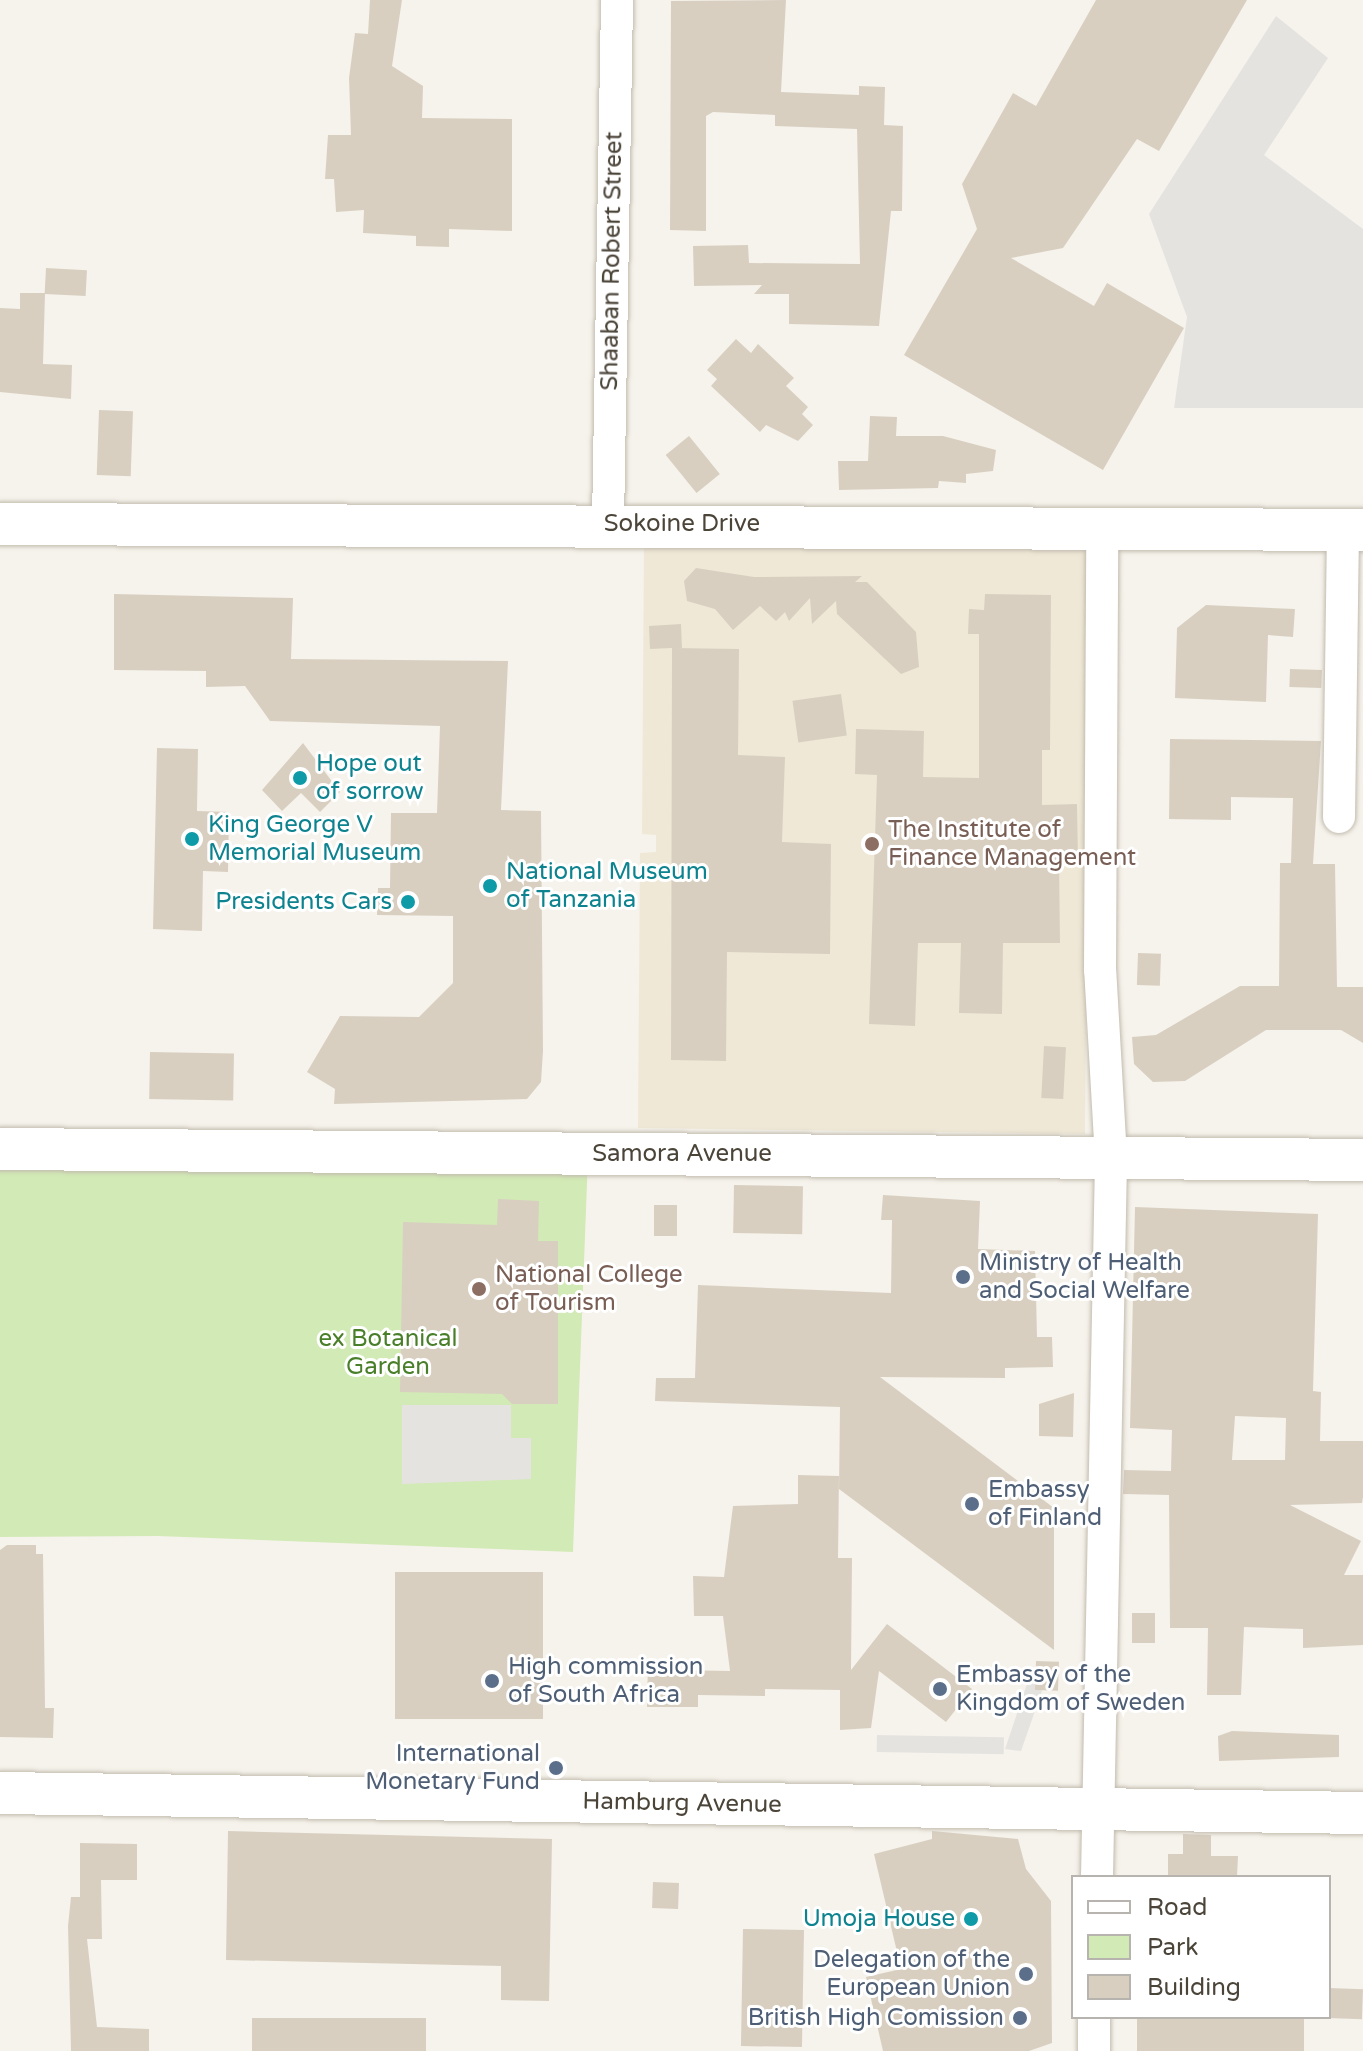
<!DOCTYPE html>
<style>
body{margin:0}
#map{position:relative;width:1363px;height:2051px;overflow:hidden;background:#f6f3ec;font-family:"Varela Round",sans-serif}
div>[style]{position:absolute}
.education>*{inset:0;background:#efe8d6}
.green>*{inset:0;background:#d2eab5}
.parking>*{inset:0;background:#e5e3e0;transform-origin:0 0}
.building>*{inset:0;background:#d8cfc1;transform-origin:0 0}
.roads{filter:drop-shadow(0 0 2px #c2bbae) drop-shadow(0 0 2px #c2bbae)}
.minor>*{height:32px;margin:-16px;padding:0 16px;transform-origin:16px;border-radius:16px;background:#fff}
.tertiary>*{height:42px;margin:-21px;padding:0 21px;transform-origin:21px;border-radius:21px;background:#fff}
.dots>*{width:22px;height:22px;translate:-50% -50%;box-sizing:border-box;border:4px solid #fff;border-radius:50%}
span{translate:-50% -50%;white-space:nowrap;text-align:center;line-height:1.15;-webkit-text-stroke:6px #fff;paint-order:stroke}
.street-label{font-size:24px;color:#4b4439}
.culture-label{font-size:24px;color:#0d838f}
.left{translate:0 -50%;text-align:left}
.right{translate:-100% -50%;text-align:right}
.education-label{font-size:24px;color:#785e54}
.service-label{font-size:24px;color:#4e5e75}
.park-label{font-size:24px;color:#4a7f2a}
.legend{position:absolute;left:1071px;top:1875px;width:260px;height:144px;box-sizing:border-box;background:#fff;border:2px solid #b7b4b0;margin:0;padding:10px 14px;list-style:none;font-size:24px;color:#4b4439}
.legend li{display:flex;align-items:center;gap:16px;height:40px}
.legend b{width:40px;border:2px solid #b7b4b0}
</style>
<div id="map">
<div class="education">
<i style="clip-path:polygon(644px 537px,1090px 543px,1085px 1134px,638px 1128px,640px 853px,656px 852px,656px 835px,642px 834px)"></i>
</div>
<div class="green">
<i style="clip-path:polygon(588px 1157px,573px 1552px,158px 1536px,0 1537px,0 1165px)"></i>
</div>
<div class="parking">
<i style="clip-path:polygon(1276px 16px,1328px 58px,1264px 155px,1363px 229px,1363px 408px,1174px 408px,1187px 317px,1149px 214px)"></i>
<i style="clip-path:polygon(402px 1405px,511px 1405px,511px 1438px,531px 1438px,531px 1479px,402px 1484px)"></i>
<i style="clip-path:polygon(1030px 1675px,1042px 1691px,1021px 1751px,1005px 1749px)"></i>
<i style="left:877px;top:1735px;width:127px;height:17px;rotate:1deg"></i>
</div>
<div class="building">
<i style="clip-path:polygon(370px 0,402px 0,392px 66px,423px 86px,422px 118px,512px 119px,512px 231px,449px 229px,449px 247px,416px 246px,416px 236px,363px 233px,364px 210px,336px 212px,334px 179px,325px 179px,328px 135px,351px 135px,349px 78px,355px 33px,368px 34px)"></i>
<i style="clip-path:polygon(786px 0,781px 92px,859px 95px,859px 86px,885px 87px,884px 125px,903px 126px,902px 211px,891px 211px,879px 326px,789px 324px,789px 294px,754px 294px,762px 285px,694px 286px,693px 246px,748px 245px,749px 263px,860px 264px,857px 129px,775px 126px,775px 115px,713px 112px,706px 116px,706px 231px,670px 230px,671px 1px)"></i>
<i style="clip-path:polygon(1096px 0,1247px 0,1159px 151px,1137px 139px,1063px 248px,1011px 258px,1094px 306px,1107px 283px,1184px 328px,1103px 470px,904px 355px,977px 229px,962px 184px,1013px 93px,1036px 106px)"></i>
<i style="left:46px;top:268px;width:41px;height:26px;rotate:3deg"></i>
<i style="clip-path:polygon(20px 293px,45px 293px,43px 364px,72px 365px,71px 399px,0 392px,0 308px,20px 309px)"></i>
<i style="clip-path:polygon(736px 339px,751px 353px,758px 344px,794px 378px,786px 386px,808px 407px,802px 414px,813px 425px,798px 441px,766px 425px,760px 432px,711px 386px,717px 379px,707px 370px)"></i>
<i style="left:99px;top:410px;width:34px;height:65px;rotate:2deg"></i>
<i style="clip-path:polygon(870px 416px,897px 417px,896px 436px,943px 436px,996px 450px,993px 471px,966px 474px,966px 483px,939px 481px,938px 488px,839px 490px,838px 461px,868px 461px)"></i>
<i style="left:689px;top:436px;width:49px;height:30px;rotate:51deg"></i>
<i style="clip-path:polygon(696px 568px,754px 577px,862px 576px,855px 582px,867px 582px,916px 632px,919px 667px,901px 674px,837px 614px,836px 601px,812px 624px,810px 598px,789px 621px,785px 612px,776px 621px,760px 606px,733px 630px,715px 609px,687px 601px,684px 581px)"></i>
<i style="clip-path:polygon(114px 594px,293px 598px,291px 659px,508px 661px,501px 810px,541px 811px,543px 1051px,541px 1082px,527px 1099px,334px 1104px,335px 1089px,307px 1072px,340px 1016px,419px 1017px,453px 983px,453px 916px,377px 915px,378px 888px,390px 888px,391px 813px,437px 813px,440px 726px,270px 721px,245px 686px,206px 687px,206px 671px,114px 670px)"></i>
<i style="clip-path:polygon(985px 594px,1051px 595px,1050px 750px,1042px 750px,1042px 805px,1077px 804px,1078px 861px,1059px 861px,1060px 943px,1003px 943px,1002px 1014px,959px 1013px,961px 943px,918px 943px,915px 1026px,869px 1024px,877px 775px,855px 774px,856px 729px,924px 731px,923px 777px,979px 778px,979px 634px,968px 634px,969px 609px,984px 610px)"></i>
<i style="clip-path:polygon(1206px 605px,1295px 609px,1293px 637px,1268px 635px,1266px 702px,1175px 698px,1177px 628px)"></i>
<i style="clip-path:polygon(681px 624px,682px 648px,674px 648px,739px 649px,738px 755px,785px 757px,782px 842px,831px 844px,830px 954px,727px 952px,726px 1061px,671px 1060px,672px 648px,650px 649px,649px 626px)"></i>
<i style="left:1290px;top:669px;width:32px;height:18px;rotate:2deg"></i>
<i style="left:841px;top:694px;width:42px;height:49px;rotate:82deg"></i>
<i style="clip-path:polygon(1170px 739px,1321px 741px,1313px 864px,1335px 864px,1337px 987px,1363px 987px,1363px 1043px,1341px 1030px,1266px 1030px,1185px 1081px,1153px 1082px,1134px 1064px,1132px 1037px,1156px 1035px,1240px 986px,1279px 986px,1280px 863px,1291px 863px,1293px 798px,1231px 797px,1231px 820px,1169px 819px)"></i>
<i style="clip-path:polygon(303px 743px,340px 792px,320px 812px,301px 793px,282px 811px,262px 790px)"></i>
<i style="clip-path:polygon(157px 748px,198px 749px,197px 811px,229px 812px,228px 872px,203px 871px,202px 931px,153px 929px)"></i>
<i style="left:1138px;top:953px;width:23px;height:32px;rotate:2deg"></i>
<i style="left:1044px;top:1046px;width:22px;height:52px;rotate:3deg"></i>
<i style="left:150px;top:1052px;width:84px;height:47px;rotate:1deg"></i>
<i style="left:734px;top:1185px;width:69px;height:48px;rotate:1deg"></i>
<i style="clip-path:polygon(883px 1195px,980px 1201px,978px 1249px,1035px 1251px,1037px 1337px,1052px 1337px,1053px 1367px,1005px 1368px,1005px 1378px,880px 1377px,1054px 1508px,1054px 1650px,839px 1489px,840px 1407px,655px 1401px,656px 1378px,695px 1378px,698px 1285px,891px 1293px,892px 1220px,881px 1220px)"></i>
<i style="clip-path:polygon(498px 1199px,539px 1201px,538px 1241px,558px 1241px,558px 1404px,512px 1404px,502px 1394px,400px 1392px,403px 1222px,497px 1225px)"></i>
<i style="left:654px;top:1205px;width:23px;height:31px"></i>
<i style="clip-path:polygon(evenodd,1135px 1207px,1318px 1214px,1313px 1391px,1321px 1392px,1320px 1441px,1363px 1441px,1363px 1497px,1362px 1503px,1290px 1505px,1361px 1541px,1344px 1575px,1363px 1575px,1363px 1645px,1303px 1648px,1303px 1629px,1244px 1627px,1241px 1695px,1207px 1695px,1208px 1628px,1170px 1628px,1169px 1495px,1123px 1494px,1124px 1470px,1171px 1471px,1172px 1430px,1130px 1428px,1135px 1207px,1235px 1416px,1286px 1418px,1285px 1460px,1232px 1460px,1235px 1416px)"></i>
<i style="clip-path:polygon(1074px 1393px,1073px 1437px,1039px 1436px,1039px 1404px)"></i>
<i style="clip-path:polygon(798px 1475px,839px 1476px,838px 1558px,852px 1558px,851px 1670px,887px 1624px,972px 1689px,946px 1722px,879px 1671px,871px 1728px,840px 1730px,840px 1690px,765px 1689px,765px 1696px,698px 1695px,698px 1707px,647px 1707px,648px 1660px,674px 1660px,674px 1670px,730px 1671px,723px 1616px,694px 1616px,693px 1576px,724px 1577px,733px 1506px,798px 1504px)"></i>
<i style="clip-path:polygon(7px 1545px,36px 1545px,36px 1554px,43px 1554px,45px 1708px,54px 1708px,53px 1738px,0 1737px,0 1550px)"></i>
<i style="left:395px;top:1572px;width:148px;height:147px"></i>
<i style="left:1132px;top:1613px;width:23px;height:30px"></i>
<i style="left:1036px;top:1661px;width:23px;height:29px;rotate:2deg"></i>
<i style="clip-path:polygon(1232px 1731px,1339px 1735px,1339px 1757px,1219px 1761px,1218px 1736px)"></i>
<i style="clip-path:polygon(228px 1831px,552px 1839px,549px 2001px,501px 2000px,501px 1966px,226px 1960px)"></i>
<i style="clip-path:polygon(932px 1831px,1018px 1839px,1026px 1869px,1051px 1901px,1052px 2043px,1029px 2051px,883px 2051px,866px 1977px,901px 1969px,874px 1854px,932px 1839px)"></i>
<i style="clip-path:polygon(1183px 1834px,1211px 1835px,1211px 1856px,1238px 1856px,1237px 1877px,1168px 1877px,1168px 1854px,1183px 1854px)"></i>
<i style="clip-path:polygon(80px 1843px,137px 1844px,137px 1880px,101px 1880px,102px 1939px,87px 1939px,97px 2027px,149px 2029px,149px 2051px,71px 2051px,68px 1926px,71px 1897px,80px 1897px)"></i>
<i style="left:653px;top:1882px;width:26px;height:26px;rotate:2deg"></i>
<i style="left:743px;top:1929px;width:61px;height:117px;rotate:1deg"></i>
<i style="left:1329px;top:1988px;width:34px;height:30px;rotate:2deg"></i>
<i style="left:1137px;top:2017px;width:167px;height:34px"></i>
<i style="left:252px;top:2018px;width:174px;height:33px"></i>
</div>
<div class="roads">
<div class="minor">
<i style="left:608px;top:523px;width:523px;rotate:-89.01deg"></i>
<i style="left:1339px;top:817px;width:287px;rotate:-89.2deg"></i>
<i style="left:1097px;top:1877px;width:719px;rotate:-88.88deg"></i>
<i style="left:1111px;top:1158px;width:188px;rotate:-93.3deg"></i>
<i style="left:1100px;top:970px;width:443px;rotate:-89.7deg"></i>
<i style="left:1094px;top:2051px;width:34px;rotate:-90deg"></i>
</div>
<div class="tertiary">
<i style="left:0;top:524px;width:1363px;rotate:0.25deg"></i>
<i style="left:0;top:1149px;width:1363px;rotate:0.46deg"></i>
<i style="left:0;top:1793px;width:1363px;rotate:0.84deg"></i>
</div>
</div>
<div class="dots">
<i style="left:300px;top:778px;background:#0f9aa8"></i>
<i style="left:192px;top:839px;background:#0f9aa8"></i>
<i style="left:872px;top:844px;background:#8d6e63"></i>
<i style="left:490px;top:886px;background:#0f9aa8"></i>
<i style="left:408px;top:902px;background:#0f9aa8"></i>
<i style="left:963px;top:1277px;background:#5c6f8a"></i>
<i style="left:479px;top:1289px;background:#8d6e63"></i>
<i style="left:972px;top:1504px;background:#5c6f8a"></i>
<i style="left:492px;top:1681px;background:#5c6f8a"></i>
<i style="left:940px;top:1689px;background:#5c6f8a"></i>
<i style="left:556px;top:1768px;background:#5c6f8a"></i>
<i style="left:971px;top:1919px;background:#0f9aa8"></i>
<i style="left:1026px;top:1974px;background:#5c6f8a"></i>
<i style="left:1020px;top:2018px;background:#5c6f8a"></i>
</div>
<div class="street-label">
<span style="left:612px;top:261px;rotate:-89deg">Shaaban Robert Street</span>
<span style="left:682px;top:524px">Sokoine Drive</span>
<span style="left:682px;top:1154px">Samora Avenue</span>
<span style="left:682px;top:1803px;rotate:1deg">Hamburg Avenue</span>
</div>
<div class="culture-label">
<span class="left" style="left:316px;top:778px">Hope out<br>of sorrow</span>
<span class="left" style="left:208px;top:839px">King George V<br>Memorial Museum</span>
<span class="left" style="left:506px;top:886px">National Museum<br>of Tanzania</span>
<span class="right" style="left:392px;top:902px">Presidents Cars</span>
<span class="right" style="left:955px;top:1919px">Umoja House</span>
</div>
<div class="education-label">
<span class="left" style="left:888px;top:844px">The Institute of<br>Finance Management</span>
<span class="left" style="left:495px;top:1289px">National College<br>of Tourism</span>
</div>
<div class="service-label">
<span class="left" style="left:979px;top:1277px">Ministry of Health<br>and Social Welfare</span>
<span class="left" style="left:988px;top:1504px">Embassy<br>of Finland</span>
<span class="left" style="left:508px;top:1681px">High commission<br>of South Africa</span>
<span class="left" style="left:956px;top:1689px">Embassy of the<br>Kingdom of Sweden</span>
<span class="right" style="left:540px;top:1768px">International<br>Monetary Fund</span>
<span class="right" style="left:1010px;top:1974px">Delegation of the<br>European Union</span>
<span class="right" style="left:1004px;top:2018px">British High Comission</span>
</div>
<div class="park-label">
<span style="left:388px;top:1353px">ex Botanical<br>Garden</span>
</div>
<ul class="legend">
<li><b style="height:10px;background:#fff"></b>Road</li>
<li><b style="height:22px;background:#d2eab5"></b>Park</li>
<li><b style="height:22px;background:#d8cfc1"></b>Building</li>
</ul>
</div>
